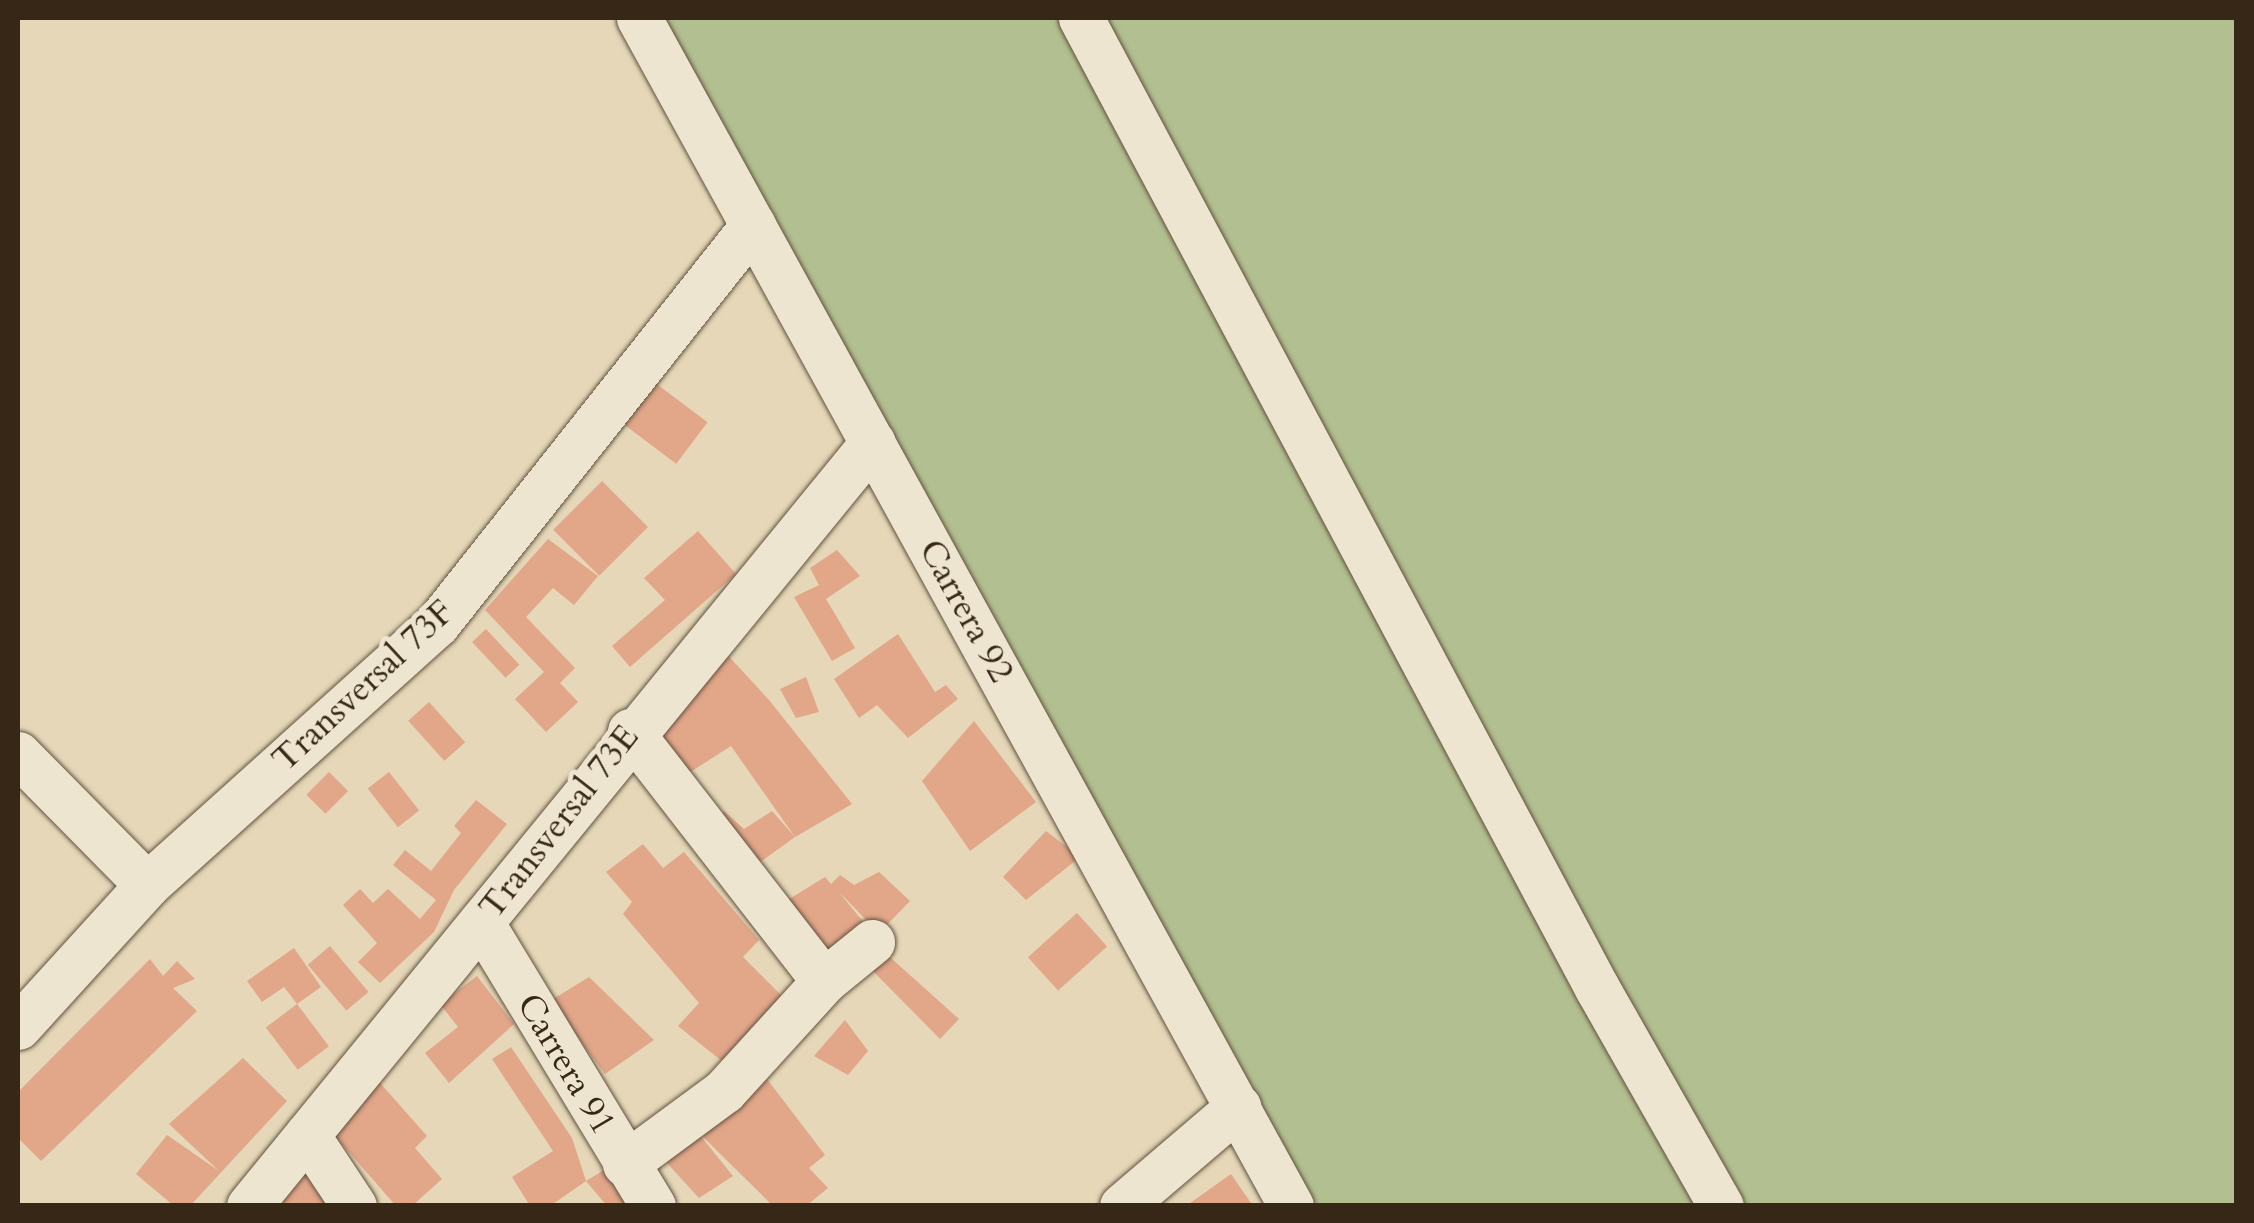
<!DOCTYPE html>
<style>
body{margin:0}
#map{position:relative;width:2254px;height:1223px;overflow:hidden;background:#e5d7b8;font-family:Cardo,serif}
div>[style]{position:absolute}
.green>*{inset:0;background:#b2bf90}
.building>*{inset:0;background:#e2a689;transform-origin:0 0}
.roads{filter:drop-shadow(0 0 2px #62533f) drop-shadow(0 0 2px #62533f)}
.minor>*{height:45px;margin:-22.5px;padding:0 22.5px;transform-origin:22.5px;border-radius:22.5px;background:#eee5d1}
span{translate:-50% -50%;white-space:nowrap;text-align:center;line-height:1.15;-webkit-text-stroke:10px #eee5d1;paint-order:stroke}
.street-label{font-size:35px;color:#372717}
.frame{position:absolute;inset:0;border:20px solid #372717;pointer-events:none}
</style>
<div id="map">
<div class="green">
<i style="clip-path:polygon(656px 18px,2236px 18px,2236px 1205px,1316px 1205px)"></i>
</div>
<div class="building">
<i style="left:654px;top:382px;width:67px;height:52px;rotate:37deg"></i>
<i style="left:602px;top:481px;width:65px;height:69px;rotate:45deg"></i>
<i style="clip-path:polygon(698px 531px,736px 574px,630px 667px,612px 646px,665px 600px,644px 578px)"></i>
<i style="clip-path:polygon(548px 539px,598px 576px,574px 605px,553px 588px,526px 617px,575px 668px,560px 683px,578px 702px,546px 732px,515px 699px,544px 672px,485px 610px)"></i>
<i style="clip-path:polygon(837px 550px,860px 576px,826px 599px,855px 648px,832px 661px,794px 597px,819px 585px,810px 568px)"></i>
<i style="left:486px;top:629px;width:49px;height:19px;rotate:47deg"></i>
<i style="clip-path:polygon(898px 634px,935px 692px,946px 685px,958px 699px,908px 738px,877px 705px,859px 718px,834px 679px)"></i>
<i style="clip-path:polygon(723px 650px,769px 700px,852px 804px,795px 837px,731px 746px,681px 778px,653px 727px)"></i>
<i style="clip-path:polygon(806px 677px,819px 712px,796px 718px,780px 689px)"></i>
<i style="left:429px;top:702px;width:54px;height:28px;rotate:48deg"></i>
<i style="clip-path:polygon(974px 721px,1036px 802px,970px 851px,922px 781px)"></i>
<i style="left:329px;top:772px;width:27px;height:32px;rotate:45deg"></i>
<i style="left:389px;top:772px;width:49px;height:27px;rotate:52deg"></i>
<i style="clip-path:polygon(476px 800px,507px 824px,454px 890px,434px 932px,380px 983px,358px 962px,377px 943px,343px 905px,360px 889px,373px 903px,388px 889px,420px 919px,436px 900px,393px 865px,405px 850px,431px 871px,461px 833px,454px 826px)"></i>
<i style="clip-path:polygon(724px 811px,744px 829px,772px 811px,795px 837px,749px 870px,706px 822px)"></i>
<i style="clip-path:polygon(1046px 831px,1080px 857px,1026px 900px,1003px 877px)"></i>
<i style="clip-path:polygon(643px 844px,663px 868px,684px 852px,759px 940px,743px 957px,784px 998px,728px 1066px,678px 1026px,699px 1003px,623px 914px,632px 902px,606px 872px)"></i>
<i style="clip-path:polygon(879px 872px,910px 901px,879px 933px,838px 891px,869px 929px,819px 963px,778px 906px,825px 877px,831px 884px,840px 875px,854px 885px)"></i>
<i style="left:1077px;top:913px;width:45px;height:66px;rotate:48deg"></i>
<i style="left:330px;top:946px;width:60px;height:29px;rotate:50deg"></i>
<i style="clip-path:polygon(294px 948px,321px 987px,297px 1004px,284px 987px,262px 1002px,247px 981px)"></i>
<i style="clip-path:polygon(882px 950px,959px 1019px,940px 1039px,866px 964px)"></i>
<i style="clip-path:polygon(150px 959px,163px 976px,177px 961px,195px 979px,173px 988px,197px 1011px,41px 1161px,18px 1138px,18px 1092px)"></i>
<i style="clip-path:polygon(477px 976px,514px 1024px,449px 1083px,425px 1053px,458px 1027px,440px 1004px)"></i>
<i style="clip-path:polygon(589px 977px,654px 1040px,605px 1074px,550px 1001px)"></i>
<i style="left:297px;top:1004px;width:53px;height:39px;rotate:53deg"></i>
<i style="clip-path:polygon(845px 1020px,868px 1051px,848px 1075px,814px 1056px)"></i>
<i style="clip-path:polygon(511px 1047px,572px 1138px,586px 1181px,550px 1206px,530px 1206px,512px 1177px,553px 1151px,492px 1059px)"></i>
<i style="clip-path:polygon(243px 1058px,287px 1101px,190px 1206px,174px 1206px,136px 1174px,167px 1135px,219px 1171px,169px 1124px)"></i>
<i style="clip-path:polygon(373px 1075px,427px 1136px,415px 1148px,442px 1179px,412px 1206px,396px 1206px,321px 1120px)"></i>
<i style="clip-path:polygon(767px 1079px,825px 1155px,809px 1168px,828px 1188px,806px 1206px,773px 1206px,695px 1129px)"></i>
<i style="clip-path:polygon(695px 1129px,733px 1176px,699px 1198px,656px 1151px)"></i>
<i style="clip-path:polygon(300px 1164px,331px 1206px,256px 1206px)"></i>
<i style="clip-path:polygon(606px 1169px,630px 1206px,607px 1206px,586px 1181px)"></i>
<i style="clip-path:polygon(1231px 1174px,1253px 1206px,1186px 1206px)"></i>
</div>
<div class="roads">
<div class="minor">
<i style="left:639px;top:18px;width:1355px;rotate:61.24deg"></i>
<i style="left:1081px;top:18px;width:1099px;rotate:61.99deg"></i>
<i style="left:1597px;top:988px;width:251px;rotate:60.4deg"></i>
<i style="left:630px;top:731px;width:316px;rotate:52.2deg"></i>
<i style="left:18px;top:754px;width:184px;rotate:45.4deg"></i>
<i style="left:481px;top:922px;width:332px;rotate:58.8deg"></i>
<i style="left:18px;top:1027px;width:192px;rotate:-47.7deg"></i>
<i style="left:147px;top:885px;width:390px;rotate:-42deg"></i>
<i style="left:437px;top:624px;width:509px;rotate:-51.62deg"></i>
<i style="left:307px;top:1135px;width:85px;rotate:56.5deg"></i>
<i style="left:625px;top:1164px;width:123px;rotate:-36.4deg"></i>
<i style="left:724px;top:1091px;width:149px;rotate:-47.7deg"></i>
<i style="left:824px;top:981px;width:62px;rotate:-39.1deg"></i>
<i style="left:249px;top:1206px;width:986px;rotate:-50.76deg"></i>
<i style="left:1122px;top:1206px;width:153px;rotate:-40.5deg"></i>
</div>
</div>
<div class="street-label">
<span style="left:966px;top:611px;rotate:61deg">Carrera 92</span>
<span style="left:363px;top:686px;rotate:-43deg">Transversal 73F</span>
<span style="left:559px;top:822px;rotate:-52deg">Transversal 73E</span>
<span style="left:566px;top:1064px;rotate:59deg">Carrera 91</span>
</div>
<div class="frame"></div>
</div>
